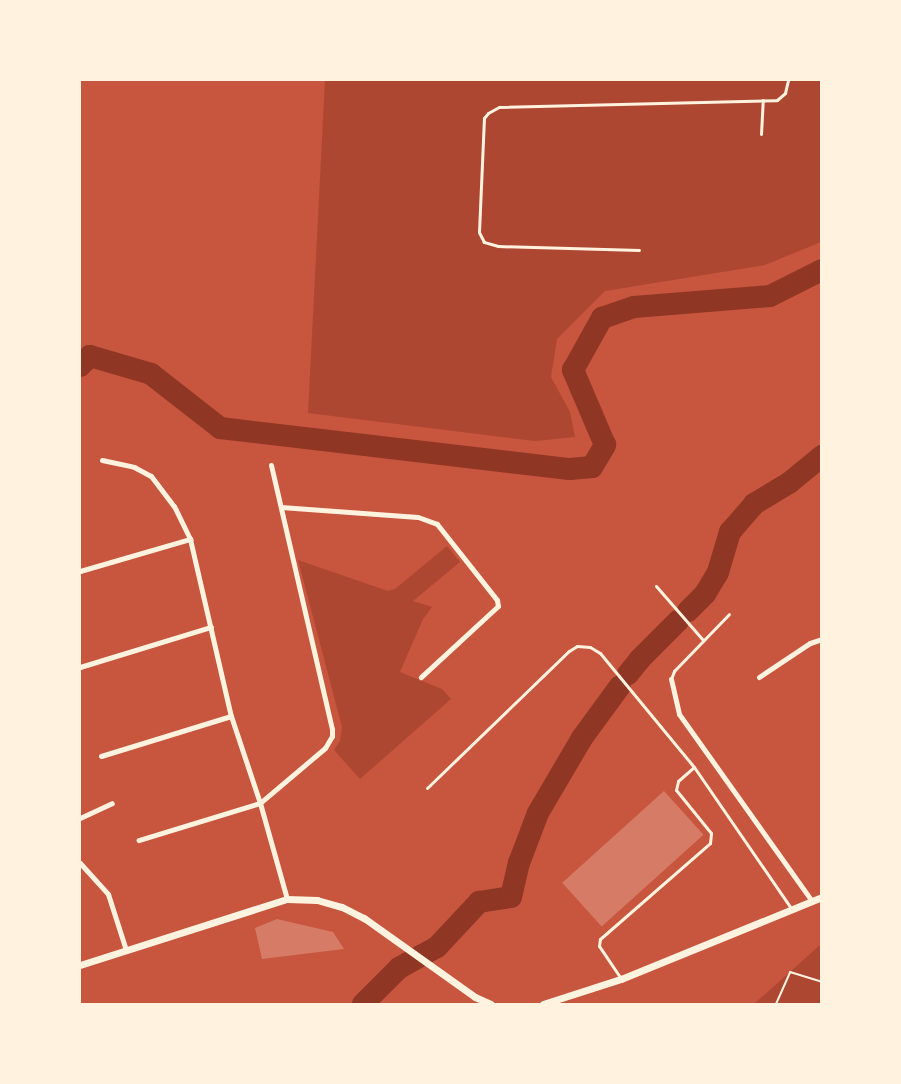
<!DOCTYPE html>
<style>
body{margin:0}
#map{position:relative;width:901px;height:1084px;overflow:hidden;background:#c8553d;font-family:"DM Sans",sans-serif}
div>[style]{position:absolute}
.green>*{inset:0;background:#ae4732}
.river>*{height:22px;margin:-11px;padding:0 11px;transform-origin:11px;border-radius:11px;background:#8f3625}
.building>*{inset:0;background:#d67c66;transform-origin:0 0}
.path>*{height:2px;margin:-1px;padding:0 1px;transform-origin:1px;border-radius:1px;background:#fff3e0}
.service>*{height:3px;margin:-1.5px;padding:0 1.5px;transform-origin:1.5px;border-radius:1.5px;background:#fff3e0}
.minor>*{height:5px;margin:-2.5px;padding:0 2.5px;transform-origin:2.5px;border-radius:2.5px;background:#fff3e0}
.tertiary>*{height:7px;margin:-3.5px;padding:0 3.5px;transform-origin:3.5px;border-radius:3.5px;background:#fff3e0}
span{translate:-50% -50%;white-space:nowrap;text-align:center;line-height:1.15;-webkit-text-stroke:5px #fff3e0;paint-order:stroke}
.frame{position:absolute;inset:0;border:81px solid #fff3e0;pointer-events:none}
</style>
<div id="map">
<div class="green">
<i style="clip-path:polygon(325px 80px,821px 80px,821px 242px,765px 265px,605px 291px,557px 339px,551px 377px,570px 412px,575px 437px,535px 441px,308px 413px)"></i>
<i style="clip-path:polygon(447px 546px,460px 562px,413px 601px,432px 607px,423px 619px,400px 672px,442px 689px,451px 699px,360px 779px,334px 750px,340px 741px,342px 727px,298px 560px,388px 591px,395px 589px)"></i>
<i style="clip-path:polygon(821px 944px,821px 1004px,754px 1004px,790px 972px)"></i>
</div>
<div class="river">
<i style="left:80px;top:366px;width:14px;rotate:-45deg"></i>
<i style="left:90px;top:356px;width:64px;rotate:16.4deg"></i>
<i style="left:151px;top:374px;width:88px;rotate:38deg"></i>
<i style="left:220px;top:428px;width:352px;rotate:6.7deg"></i>
<i style="left:570px;top:469px;width:22px;rotate:-5deg"></i>
<i style="left:592px;top:467px;width:26px;rotate:-59deg"></i>
<i style="left:605px;top:445px;width:82px;rotate:-113.1deg"></i>
<i style="left:573px;top:370px;width:60px;rotate:-60.9deg"></i>
<i style="left:602px;top:318px;width:34px;rotate:-19deg"></i>
<i style="left:634px;top:307px;width:136px;rotate:-4.6deg"></i>
<i style="left:770px;top:296px;width:58px;rotate:-26.6deg"></i>
<i style="left:688px;top:611px;width:24px;rotate:-45deg"></i>
<i style="left:705px;top:594px;width:26px;rotate:-59deg"></i>
<i style="left:718px;top:572px;width:42px;rotate:-73.3deg"></i>
<i style="left:730px;top:532px;width:37px;rotate:-49deg"></i>
<i style="left:754px;top:504px;width:41px;rotate:-31deg"></i>
<i style="left:789px;top:483px;width:43px;rotate:-39.3deg"></i>
<i style="left:628px;top:674px;width:19px;rotate:-51deg"></i>
<i style="left:640px;top:659px;width:54px;rotate:-45deg"></i>
<i style="left:363px;top:1004px;width:51px;rotate:-45deg"></i>
<i style="left:399px;top:968px;width:43px;rotate:-28.9deg"></i>
<i style="left:437px;top:947px;width:62px;rotate:-47deg"></i>
<i style="left:479px;top:902px;width:32px;rotate:-9deg"></i>
<i style="left:511px;top:897px;width:35px;rotate:-77deg"></i>
<i style="left:519px;top:863px;width:53px;rotate:-69.2deg"></i>
<i style="left:538px;top:813px;width:87px;rotate:-59.6deg"></i>
<i style="left:582px;top:738px;width:64px;rotate:-53.8deg"></i>
</div>
<div class="building">
<i style="left:664px;top:791px;width:59px;height:137px;rotate:48deg"></i>
<i style="clip-path:polygon(277px 919px,333px 932px,344px 949px,262px 959px,255px 928px)"></i>
</div>
<div class="path">
<i style="left:776px;top:1004px;width:35px;rotate:-66deg"></i>
<i style="left:790px;top:972px;width:34px;rotate:17deg"></i>
</div>
<div class="service">
<i style="left:761px;top:134px;width:34px;rotate:-87deg"></i>
<i style="left:639px;top:250px;width:141px;rotate:-178.4deg"></i>
<i style="left:498px;top:246px;width:15px;rotate:-164deg"></i>
<i style="left:484px;top:242px;width:11px;rotate:-117deg"></i>
<i style="left:479px;top:232px;width:114px;rotate:-87.5deg"></i>
<i style="left:484px;top:118px;width:6px;rotate:-51deg"></i>
<i style="left:488px;top:113px;width:13px;rotate:-29deg"></i>
<i style="left:499px;top:107px;width:278px;rotate:-1.4deg"></i>
<i style="left:777px;top:100px;width:11px;rotate:-41deg"></i>
<i style="left:785px;top:93px;width:13px;rotate:-77deg"></i>
<i style="left:656px;top:586px;width:72px;rotate:49deg"></i>
<i style="left:671px;top:679px;width:9px;rotate:-69deg"></i>
<i style="left:674px;top:671px;width:79px;rotate:-46deg"></i>
<i style="left:427px;top:788px;width:197px;rotate:-44deg"></i>
<i style="left:569px;top:651px;width:9px;rotate:-32deg"></i>
<i style="left:577px;top:646px;width:13px;rotate:4deg"></i>
<i style="left:590px;top:647px;width:12px;rotate:31deg"></i>
<i style="left:600px;top:653px;width:148px;rotate:50.5deg"></i>
<i style="left:694px;top:767px;width:171px;rotate:55.5deg"></i>
<i style="left:620px;top:977px;width:37px;rotate:-124deg"></i>
<i style="left:599px;top:946px;width:7px;rotate:-82deg"></i>
<i style="left:600px;top:939px;width:146px;rotate:-41.1deg"></i>
<i style="left:710px;top:843px;width:10px;rotate:-84deg"></i>
<i style="left:711px;top:833px;width:55px;rotate:-129.1deg"></i>
<i style="left:676px;top:790px;width:9px;rotate:-77deg"></i>
<i style="left:678px;top:781px;width:21px;rotate:-41deg"></i>
</div>
<div class="minor">
<i style="left:102px;top:460px;width:33px;rotate:12deg"></i>
<i style="left:134px;top:467px;width:19px;rotate:28deg"></i>
<i style="left:151px;top:476px;width:38px;rotate:53deg"></i>
<i style="left:174px;top:506px;width:37px;rotate:64deg"></i>
<i style="left:190px;top:539px;width:182px;rotate:77deg"></i>
<i style="left:231px;top:716px;width:92px;rotate:71.6deg"></i>
<i style="left:260px;top:803px;width:127px;rotate:163deg"></i>
<i style="left:271px;top:465px;width:271px;rotate:77deg"></i>
<i style="left:332px;top:729px;width:7px;rotate:90deg"></i>
<i style="left:332px;top:736px;width:14px;rotate:120deg"></i>
<i style="left:325px;top:748px;width:85px;rotate:139.8deg"></i>
<i style="left:260px;top:803px;width:100px;rotate:74.3deg"></i>
<i style="left:281px;top:507px;width:137px;rotate:4.2deg"></i>
<i style="left:418px;top:517px;width:20px;rotate:20deg"></i>
<i style="left:437px;top:524px;width:97px;rotate:51.7deg"></i>
<i style="left:497px;top:600px;width:6px;rotate:81deg"></i>
<i style="left:498px;top:606px;width:105px;rotate:137.3deg"></i>
<i style="left:80px;top:571px;width:115px;rotate:-16.2deg"></i>
<i style="left:80px;top:667px;width:137px;rotate:-17deg"></i>
<i style="left:759px;top:677px;width:61px;rotate:-33.7deg"></i>
<i style="left:810px;top:643px;width:13px;rotate:-18deg"></i>
<i style="left:671px;top:679px;width:36px;rotate:77deg"></i>
<i style="left:679px;top:714px;width:229px;rotate:54.6deg"></i>
<i style="left:101px;top:756px;width:136px;rotate:-17.1deg"></i>
<i style="left:80px;top:818px;width:35px;rotate:-25deg"></i>
<i style="left:80px;top:863px;width:42px;rotate:47.9deg"></i>
<i style="left:108px;top:894px;width:59px;rotate:72.2deg"></i>
</div>
<div class="tertiary">
<i style="left:80px;top:965px;width:217px;rotate:-17.7deg"></i>
<i style="left:287px;top:899px;width:30px;rotate:2deg"></i>
<i style="left:317px;top:900px;width:26px;rotate:16deg"></i>
<i style="left:342px;top:907px;width:25px;rotate:27deg"></i>
<i style="left:364px;top:918px;width:136px;rotate:35.4deg"></i>
<i style="left:475px;top:997px;width:17px;rotate:24deg"></i>
<i style="left:543px;top:1004px;width:82px;rotate:-17.8deg"></i>
<i style="left:621px;top:979px;width:217px;rotate:-22.2deg"></i>
</div>
<div class="frame"></div>
</div>
